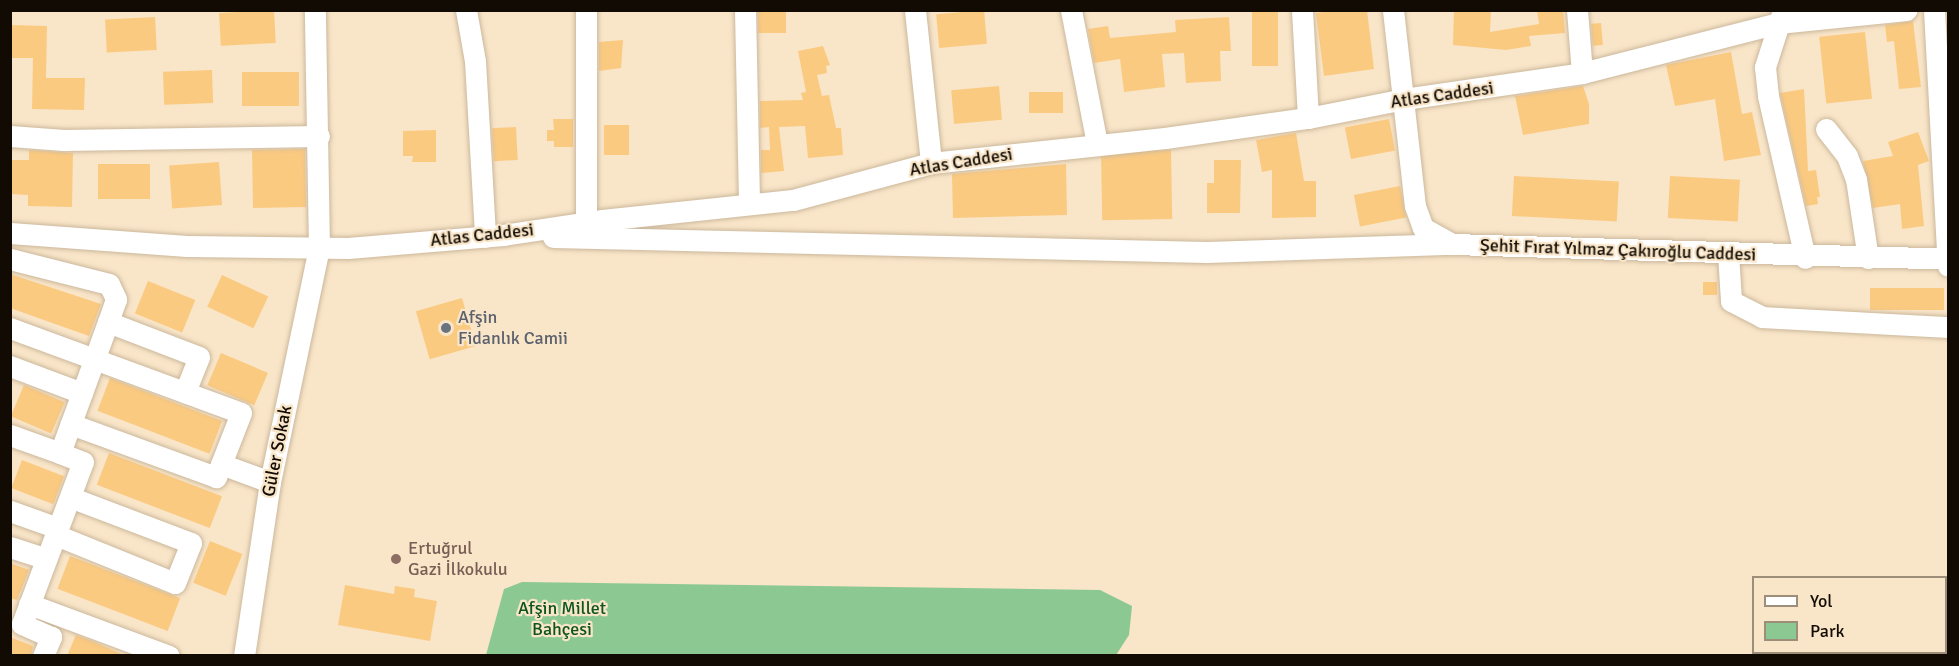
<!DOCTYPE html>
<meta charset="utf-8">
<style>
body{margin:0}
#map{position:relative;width:1959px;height:666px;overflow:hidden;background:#f9e5c8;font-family:Signika,sans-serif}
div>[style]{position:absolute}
.green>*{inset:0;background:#8cc992}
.building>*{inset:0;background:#fbca81;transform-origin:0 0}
.roads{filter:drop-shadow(0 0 2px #cbb89c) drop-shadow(0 0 2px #cbb89c)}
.minor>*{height:21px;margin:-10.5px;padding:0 10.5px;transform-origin:10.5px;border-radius:10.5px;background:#fff}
.dots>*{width:16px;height:16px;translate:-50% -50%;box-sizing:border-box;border:3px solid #f9e5c8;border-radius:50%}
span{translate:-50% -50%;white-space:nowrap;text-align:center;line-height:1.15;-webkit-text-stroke:4.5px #f9e5c8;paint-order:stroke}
.street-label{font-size:18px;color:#110b03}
.worship-label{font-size:18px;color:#5b616d}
.left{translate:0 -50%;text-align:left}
.education-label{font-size:18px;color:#785e54}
.park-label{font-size:18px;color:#0d551f}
.frame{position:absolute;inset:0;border:12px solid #110b03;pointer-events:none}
.legend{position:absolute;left:1752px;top:576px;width:195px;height:78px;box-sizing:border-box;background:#f9e5c8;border:2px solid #9c8e79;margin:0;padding:8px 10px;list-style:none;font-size:18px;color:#110b03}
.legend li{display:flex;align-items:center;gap:12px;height:30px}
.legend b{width:30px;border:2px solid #9c8e79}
</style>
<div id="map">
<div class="green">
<i style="clip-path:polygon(522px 582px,1100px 590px,1132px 606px,1129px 635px,1116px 655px,486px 655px,504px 589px)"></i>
</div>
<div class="building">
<i style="left:274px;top:10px;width:33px;height:55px;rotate:87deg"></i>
<i style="left:758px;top:10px;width:28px;height:23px"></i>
<i style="left:984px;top:10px;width:34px;height:48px;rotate:85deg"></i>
<i style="left:1252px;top:10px;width:26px;height:56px"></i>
<i style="clip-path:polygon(1338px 10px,1367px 10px,1374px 69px,1324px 76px,1316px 13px)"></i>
<i style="clip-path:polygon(1454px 10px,1491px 10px,1490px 32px,1539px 24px,1537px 10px,1563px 10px,1565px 33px,1529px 36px,1531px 46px,1506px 50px,1453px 45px)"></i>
<i style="left:155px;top:17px;width:33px;height:50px;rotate:87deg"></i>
<i style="clip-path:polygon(1229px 17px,1231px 51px,1220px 51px,1221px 81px,1186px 83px,1184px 53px,1162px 54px,1165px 87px,1124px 92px,1120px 59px,1094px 63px,1088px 29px,1108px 26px,1110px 38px,1176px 32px,1175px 20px)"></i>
<i style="clip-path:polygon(1913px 21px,1921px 87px,1899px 89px,1894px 41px,1887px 42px,1885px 25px)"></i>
<i style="left:1601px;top:23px;width:22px;height:10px;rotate:85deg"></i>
<i style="clip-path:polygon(10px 25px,47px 26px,46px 78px,85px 78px,84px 110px,32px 109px,33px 58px,10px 58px)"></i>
<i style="left:1865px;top:32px;width:67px;height:46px;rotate:84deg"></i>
<i style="clip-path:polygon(623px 40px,621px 68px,599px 71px,599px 42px)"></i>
<i style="clip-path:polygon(823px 46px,830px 65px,826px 66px,827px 73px,817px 75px,822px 96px,829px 95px,836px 128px,841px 128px,843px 155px,808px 158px,805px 126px,779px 127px,784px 171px,761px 173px,761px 150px,770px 150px,769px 127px,760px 128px,760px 101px,803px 100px,801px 93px,806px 92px,798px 51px)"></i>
<i style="clip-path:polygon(1731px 52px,1742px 114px,1752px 112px,1761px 155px,1724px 161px,1715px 99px,1675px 106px,1666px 65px)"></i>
<i style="left:212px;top:70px;width:33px;height:49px;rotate:88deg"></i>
<i style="left:242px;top:72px;width:57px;height:34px"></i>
<i style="left:999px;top:86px;width:34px;height:48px;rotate:85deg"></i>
<i style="clip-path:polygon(1583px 86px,1589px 104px,1589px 124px,1523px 135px,1515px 96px)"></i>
<i style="clip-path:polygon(1804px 89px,1808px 171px,1816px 170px,1820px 197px,1817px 197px,1818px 204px,1806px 206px,1780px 93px)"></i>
<i style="left:1029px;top:92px;width:34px;height:21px"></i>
<i style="clip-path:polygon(553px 119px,573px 119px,573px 147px,554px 147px,554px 141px,547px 141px,547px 130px,554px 130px)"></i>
<i style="left:1389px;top:119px;width:32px;height:45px;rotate:79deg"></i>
<i style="left:604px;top:125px;width:25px;height:30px"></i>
<i style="left:516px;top:127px;width:33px;height:24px;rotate:87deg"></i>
<i style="clip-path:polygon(436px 130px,436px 162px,412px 162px,413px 156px,403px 156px,403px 131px)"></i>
<i style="clip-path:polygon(1918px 132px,1929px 161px,1918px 165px,1924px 226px,1902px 229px,1900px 204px,1873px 208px,1863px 161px,1893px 156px,1888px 142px)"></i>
<i style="clip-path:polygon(1296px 133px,1304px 181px,1316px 181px,1316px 217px,1272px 218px,1272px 170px,1262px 172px,1256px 140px)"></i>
<i style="left:305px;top:149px;width:58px;height:53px;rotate:89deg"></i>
<i style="clip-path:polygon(29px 150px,73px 153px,72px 207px,28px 206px,28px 195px,10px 194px,10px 160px,29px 160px)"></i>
<i style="left:1171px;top:150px;width:69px;height:70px;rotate:89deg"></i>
<i style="clip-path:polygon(1214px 160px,1241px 160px,1240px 213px,1207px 213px,1207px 183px,1214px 183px)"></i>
<i style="left:219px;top:162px;width:43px;height:50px;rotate:86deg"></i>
<i style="left:98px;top:164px;width:52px;height:35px"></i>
<i style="clip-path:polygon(1066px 164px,1067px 215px,953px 218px,952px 174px)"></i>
<i style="left:1514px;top:176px;width:105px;height:40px;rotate:3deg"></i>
<i style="left:1670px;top:176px;width:70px;height:42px;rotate:3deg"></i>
<i style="left:1400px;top:186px;width:32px;height:47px;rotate:79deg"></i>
<i style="clip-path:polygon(10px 274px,101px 304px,89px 336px,10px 308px)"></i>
<i style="left:222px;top:275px;width:51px;height:35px;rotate:25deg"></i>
<i style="left:148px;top:281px;width:51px;height:35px;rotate:22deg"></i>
<i style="left:1703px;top:282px;width:14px;height:13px"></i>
<i style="left:1870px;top:288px;width:74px;height:22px"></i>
<i style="left:462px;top:298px;width:50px;height:48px;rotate:74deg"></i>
<i style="left:221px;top:353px;width:51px;height:35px;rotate:23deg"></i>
<i style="left:110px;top:378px;width:120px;height:35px;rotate:21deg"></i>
<i style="left:24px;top:385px;width:44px;height:34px;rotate:23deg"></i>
<i style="left:109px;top:453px;width:121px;height:34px;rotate:21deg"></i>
<i style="left:22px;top:460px;width:45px;height:30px;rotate:21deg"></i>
<i style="left:210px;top:541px;width:35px;height:45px;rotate:22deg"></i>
<i style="left:70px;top:556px;width:118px;height:35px;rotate:21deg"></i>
<i style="clip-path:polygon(10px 563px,29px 570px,17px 600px,10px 598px)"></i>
<i style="clip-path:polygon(345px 585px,394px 594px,395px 586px,415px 589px,414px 597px,437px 601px,430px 641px,338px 625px)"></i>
<i style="clip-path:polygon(76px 635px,92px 641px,126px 656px,67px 656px)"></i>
<i style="clip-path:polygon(10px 637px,33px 646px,31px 656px,10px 656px)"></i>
</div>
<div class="roads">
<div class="minor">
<i style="left:466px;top:10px;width:52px;rotate:80deg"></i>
<i style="left:475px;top:61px;width:176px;rotate:86.7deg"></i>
<i style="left:586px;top:10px;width:212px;rotate:90deg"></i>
<i style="left:745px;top:10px;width:194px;rotate:88.8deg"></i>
<i style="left:915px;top:10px;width:154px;rotate:84deg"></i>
<i style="left:1071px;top:10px;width:136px;rotate:79deg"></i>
<i style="left:1302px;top:10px;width:108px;rotate:86.8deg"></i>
<i style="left:1393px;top:10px;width:197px;rotate:83.6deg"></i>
<i style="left:1415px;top:206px;width:23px;rotate:70deg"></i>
<i style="left:1423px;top:228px;width:33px;rotate:29deg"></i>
<i style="left:1452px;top:244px;width:496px;rotate:1.7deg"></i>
<i style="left:1577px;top:10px;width:63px;rotate:85.5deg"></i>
<i style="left:1934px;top:10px;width:256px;rotate:86.9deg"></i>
<i style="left:1782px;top:14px;width:56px;rotate:107.8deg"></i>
<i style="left:1765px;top:67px;width:29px;rotate:84deg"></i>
<i style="left:1768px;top:96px;width:166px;rotate:77.1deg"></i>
<i style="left:1826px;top:129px;width:34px;rotate:52deg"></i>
<i style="left:1847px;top:156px;width:25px;rotate:69deg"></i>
<i style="left:1856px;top:179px;width:80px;rotate:81.4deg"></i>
<i style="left:10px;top:136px;width:54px;rotate:4.2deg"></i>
<i style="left:64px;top:140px;width:255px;rotate:-0.9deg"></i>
<i style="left:10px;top:233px;width:177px;rotate:4.2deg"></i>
<i style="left:187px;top:246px;width:161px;rotate:0.7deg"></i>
<i style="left:348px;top:248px;width:156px;rotate:-4.8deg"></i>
<i style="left:503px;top:235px;width:100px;rotate:-8.6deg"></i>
<i style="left:602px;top:220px;width:192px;rotate:-6deg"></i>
<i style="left:793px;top:200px;width:143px;rotate:-15deg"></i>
<i style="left:931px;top:163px;width:235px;rotate:-6.1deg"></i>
<i style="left:1165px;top:138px;width:144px;rotate:-8deg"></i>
<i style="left:1308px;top:118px;width:98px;rotate:-11.2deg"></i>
<i style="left:1404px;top:99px;width:180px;rotate:-8.3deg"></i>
<i style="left:1582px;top:73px;width:202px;rotate:-14.3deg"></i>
<i style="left:1778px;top:23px;width:129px;rotate:-5.8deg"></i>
<i style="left:553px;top:237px;width:654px;rotate:1.31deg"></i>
<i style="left:1207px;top:252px;width:245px;rotate:-1.9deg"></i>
<i style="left:1728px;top:253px;width:48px;rotate:86.4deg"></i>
<i style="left:1731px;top:301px;width:35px;rotate:27deg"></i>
<i style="left:1762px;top:317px;width:186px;rotate:3.1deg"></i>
<i style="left:10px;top:259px;width:102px;rotate:14.2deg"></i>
<i style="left:109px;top:284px;width:17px;rotate:65deg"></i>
<i style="left:116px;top:299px;width:24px;rotate:109deg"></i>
<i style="left:10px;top:328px;width:246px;rotate:20.2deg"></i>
<i style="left:241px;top:413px;width:69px;rotate:111.3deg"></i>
<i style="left:216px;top:477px;width:155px;rotate:-160deg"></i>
<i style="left:10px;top:366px;width:77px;rotate:20.6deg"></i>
<i style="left:10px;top:435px;width:53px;rotate:19.8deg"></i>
<i style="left:221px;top:464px;width:52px;rotate:20.2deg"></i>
<i style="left:10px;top:511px;width:51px;rotate:19.5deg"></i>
<i style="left:56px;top:535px;width:128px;rotate:22deg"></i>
<i style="left:175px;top:583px;width:43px;rotate:-68.2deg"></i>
<i style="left:191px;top:543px;width:129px;rotate:-159.2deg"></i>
<i style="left:10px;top:547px;width:38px;rotate:18deg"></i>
<i style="left:29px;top:604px;width:149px;rotate:20.4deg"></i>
<i style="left:43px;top:656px;width:21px;rotate:-67deg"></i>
<i style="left:51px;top:637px;width:32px;rotate:-156deg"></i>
<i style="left:22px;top:624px;width:173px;rotate:-69.4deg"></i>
<i style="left:83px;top:462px;width:25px;rotate:-159deg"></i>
<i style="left:60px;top:453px;width:140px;rotate:-69.9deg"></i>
<i style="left:108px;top:322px;width:97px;rotate:21deg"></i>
<i style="left:199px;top:357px;width:38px;rotate:112deg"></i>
<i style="left:244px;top:656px;width:176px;rotate:-81.5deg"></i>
<i style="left:270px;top:482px;width:239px;rotate:-78.2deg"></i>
<i style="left:319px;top:248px;width:238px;rotate:-91deg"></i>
</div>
</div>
<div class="dots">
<i style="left:446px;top:328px;background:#6b7280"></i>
<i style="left:396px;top:559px;background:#8d6e63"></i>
</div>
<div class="street-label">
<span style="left:1442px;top:95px;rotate:-8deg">Atlas Caddesi</span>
<span style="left:961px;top:162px;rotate:-9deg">Atlas Caddesi</span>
<span style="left:482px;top:235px;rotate:-6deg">Atlas Caddesi</span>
<span style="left:1618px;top:250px;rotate:2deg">Şehit Fırat Yılmaz Çakıroğlu Caddesi</span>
<span style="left:277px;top:451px;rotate:-79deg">Güler Sokak</span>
</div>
<div class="worship-label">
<span class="left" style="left:458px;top:328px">Afşin<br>Fidanlık Camii</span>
</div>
<div class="education-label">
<span class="left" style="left:408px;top:559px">Ertuğrul<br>Gazi İlkokulu</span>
</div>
<div class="park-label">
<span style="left:562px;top:619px">Afşin Millet<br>Bahçesi</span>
</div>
<div class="frame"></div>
<ul class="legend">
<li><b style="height:8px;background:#fff"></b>Yol</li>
<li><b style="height:16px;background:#8cc992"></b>Park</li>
</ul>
</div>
